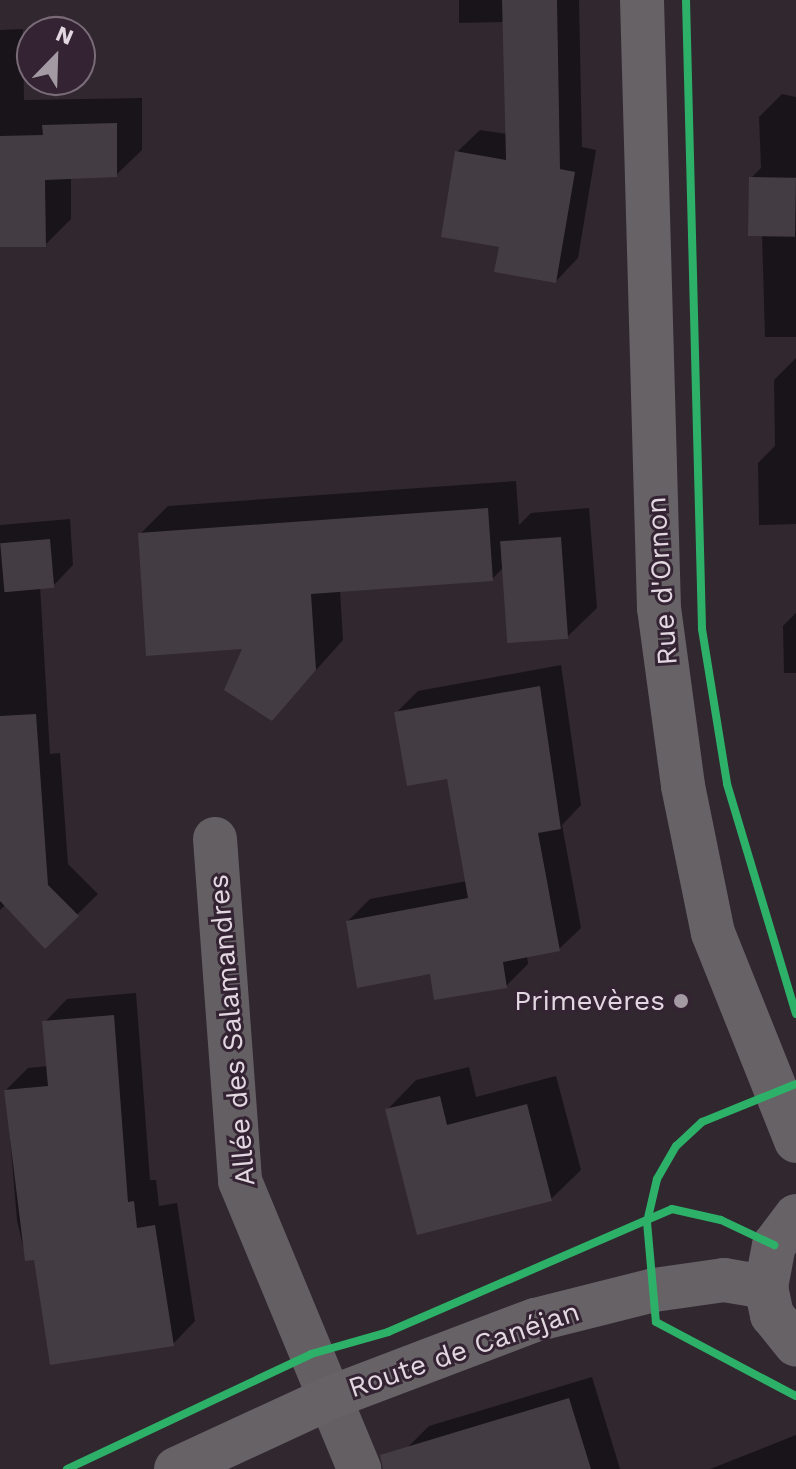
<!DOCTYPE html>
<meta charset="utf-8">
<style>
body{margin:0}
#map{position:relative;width:796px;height:1469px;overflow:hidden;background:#30272f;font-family:"Work Sans",sans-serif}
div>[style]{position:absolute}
.shadow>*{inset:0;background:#0007}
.building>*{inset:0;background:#443c43;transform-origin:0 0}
.street>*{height:44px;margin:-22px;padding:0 22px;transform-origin:22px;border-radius:22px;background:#645f63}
.secondary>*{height:44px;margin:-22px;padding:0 22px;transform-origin:22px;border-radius:22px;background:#676266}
.cycleway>*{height:8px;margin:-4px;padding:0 4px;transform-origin:4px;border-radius:4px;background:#2db169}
.dots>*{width:22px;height:22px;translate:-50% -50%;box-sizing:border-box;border:4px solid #342332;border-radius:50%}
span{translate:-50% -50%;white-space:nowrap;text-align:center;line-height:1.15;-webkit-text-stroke:6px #342332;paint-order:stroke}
.street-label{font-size:28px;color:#e3d8e1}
.poi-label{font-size:28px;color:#e3d8e1}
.right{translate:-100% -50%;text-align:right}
.north{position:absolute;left:16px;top:16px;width:80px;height:80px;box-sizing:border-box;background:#342332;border:2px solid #7a6b78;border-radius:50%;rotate:23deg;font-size:22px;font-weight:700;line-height:32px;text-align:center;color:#e3d8e1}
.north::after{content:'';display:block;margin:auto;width:28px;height:36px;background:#a49aa3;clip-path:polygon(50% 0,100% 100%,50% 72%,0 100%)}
</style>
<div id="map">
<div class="shadow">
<i style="clip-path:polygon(459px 0,579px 0,582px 147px,596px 150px,578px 258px,556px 281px,501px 245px,457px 152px,480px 130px,507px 134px,504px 22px,459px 23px)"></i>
<i style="clip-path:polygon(23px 29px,24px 100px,142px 98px,142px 150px,116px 175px,71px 177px,71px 219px,45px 245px,0 245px,0 30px)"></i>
<i style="clip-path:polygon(782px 94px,796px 97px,796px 337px,765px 337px,762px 235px,751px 178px,761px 168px,759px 117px)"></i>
<i style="clip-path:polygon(796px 358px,796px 524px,759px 525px,758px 463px,775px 446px,774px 380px)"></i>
<i style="clip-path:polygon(516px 481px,519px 525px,531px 513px,589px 508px,597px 608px,567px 637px,503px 568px,492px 579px,340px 590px,343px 640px,272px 719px,245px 647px,140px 534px,168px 506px)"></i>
<i style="clip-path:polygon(70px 519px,73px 565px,53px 586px,40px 586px,50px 754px,60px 753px,68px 864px,98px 894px,45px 946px,6px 904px,0 910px,0 525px)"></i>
<i style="clip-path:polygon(796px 613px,796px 673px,784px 673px,783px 626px)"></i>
<i style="clip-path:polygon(561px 665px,581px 805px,562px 825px,581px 928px,559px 949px,527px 955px,528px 964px,506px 986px,432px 972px,348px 921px,370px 899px,467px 881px,449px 777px,396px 713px,418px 691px)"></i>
<i style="clip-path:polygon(136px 993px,150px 1180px,156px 1180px,159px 1206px,177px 1203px,195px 1321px,173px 1344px,36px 1257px,26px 1259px,17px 1220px,6px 1090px,28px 1068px,48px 1066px,45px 1022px,67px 999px)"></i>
<i style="clip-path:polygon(469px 1067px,476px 1097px,556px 1076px,581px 1170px,551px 1199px,387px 1110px,416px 1080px)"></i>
<i style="clip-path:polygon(592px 1377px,620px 1469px,413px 1469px,407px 1448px,429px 1426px)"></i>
<i style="clip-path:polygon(796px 1435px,796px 1469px,710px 1469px)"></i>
</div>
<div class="building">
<i style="clip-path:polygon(502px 0,557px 0,560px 169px,575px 172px,556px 283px,494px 272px,499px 247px,441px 237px,455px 151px,506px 160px)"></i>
<i style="clip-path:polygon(117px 123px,117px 177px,45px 180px,46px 247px,0 247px,0 136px,43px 135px,42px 125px)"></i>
<i style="left:749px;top:177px;width:47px;height:59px;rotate:1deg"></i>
<i style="clip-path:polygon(488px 508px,493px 581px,311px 594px,316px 670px,272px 721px,224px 690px,242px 649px,146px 656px,138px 533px)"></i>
<i style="left:561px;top:537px;width:102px;height:61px;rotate:86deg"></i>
<i style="left:50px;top:539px;width:49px;height:50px;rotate:85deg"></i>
<i style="clip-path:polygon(540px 686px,561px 829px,538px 833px,560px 951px,503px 962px,507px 988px,434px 1000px,430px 974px,357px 988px,346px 921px,468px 898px,447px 779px,407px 786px,394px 712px)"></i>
<i style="clip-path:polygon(36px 714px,48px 885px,79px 916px,45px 949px,0 901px,0 716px)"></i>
<i style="clip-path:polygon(114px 1015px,128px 1202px,134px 1201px,137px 1228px,155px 1225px,174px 1346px,50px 1365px,34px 1260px,25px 1261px,4px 1090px,48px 1086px,42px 1021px)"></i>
<i style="clip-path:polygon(440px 1096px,447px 1125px,527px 1104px,552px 1201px,417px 1235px,385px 1109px)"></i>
<i style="clip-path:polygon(569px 1398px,591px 1469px,383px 1469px,380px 1455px)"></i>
</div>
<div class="street">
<i style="left:215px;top:839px;width:343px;rotate:85.8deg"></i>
<i style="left:240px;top:1181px;width:312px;rotate:67.5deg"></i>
</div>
<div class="secondary">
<i style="left:642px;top:0;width:608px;rotate:88.4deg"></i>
<i style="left:659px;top:608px;width:180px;rotate:82.3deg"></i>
<i style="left:683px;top:786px;width:150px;rotate:78.5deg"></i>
<i style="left:713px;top:933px;width:224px;rotate:68.2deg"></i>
<i style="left:796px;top:1216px;width:36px;rotate:127deg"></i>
<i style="left:774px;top:1245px;width:43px;rotate:100.8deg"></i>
<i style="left:766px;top:1287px;width:29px;rotate:78deg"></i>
<i style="left:772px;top:1315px;width:38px;rotate:51deg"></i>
<i style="left:176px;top:1469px;width:172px;rotate:-24.8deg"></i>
<i style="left:332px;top:1397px;width:217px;rotate:-20.8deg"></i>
<i style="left:535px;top:1320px;width:123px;rotate:-14.1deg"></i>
<i style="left:654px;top:1290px;width:71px;rotate:-8.1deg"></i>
<i style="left:724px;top:1280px;width:43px;rotate:9.5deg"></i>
</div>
<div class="cycleway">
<i style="left:686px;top:0;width:629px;rotate:88.54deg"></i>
<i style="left:702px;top:629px;width:157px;rotate:80.8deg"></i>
<i style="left:727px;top:784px;width:240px;rotate:73.3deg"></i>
<i style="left:796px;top:1084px;width:101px;rotate:158deg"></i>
<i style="left:702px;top:1122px;width:35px;rotate:137deg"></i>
<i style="left:676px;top:1146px;width:38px;rotate:120deg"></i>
<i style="left:657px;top:1179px;width:44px;rotate:103.1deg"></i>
<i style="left:647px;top:1222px;width:100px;rotate:84.9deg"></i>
<i style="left:656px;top:1322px;width:158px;rotate:27.9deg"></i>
<i style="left:67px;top:1469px;width:270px;rotate:-25.2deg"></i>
<i style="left:311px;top:1354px;width:80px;rotate:-15.9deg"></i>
<i style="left:388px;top:1332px;width:309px;rotate:-23.4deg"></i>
<i style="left:672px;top:1209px;width:50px;rotate:12.7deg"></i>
<i style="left:721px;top:1220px;width:59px;rotate:25.3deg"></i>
</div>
<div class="dots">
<i style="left:681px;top:1001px;background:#a49aa3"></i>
</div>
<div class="street-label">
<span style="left:662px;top:581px;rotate:-94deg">Rue d'Ornon</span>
<span style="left:232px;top:1030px;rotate:-95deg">Allée des Salamandres</span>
<span style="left:464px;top:1350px;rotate:-19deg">Route de Canéjan</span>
</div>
<div class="poi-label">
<span class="right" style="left:665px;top:1001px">Primevères</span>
</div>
<div class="north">N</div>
</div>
